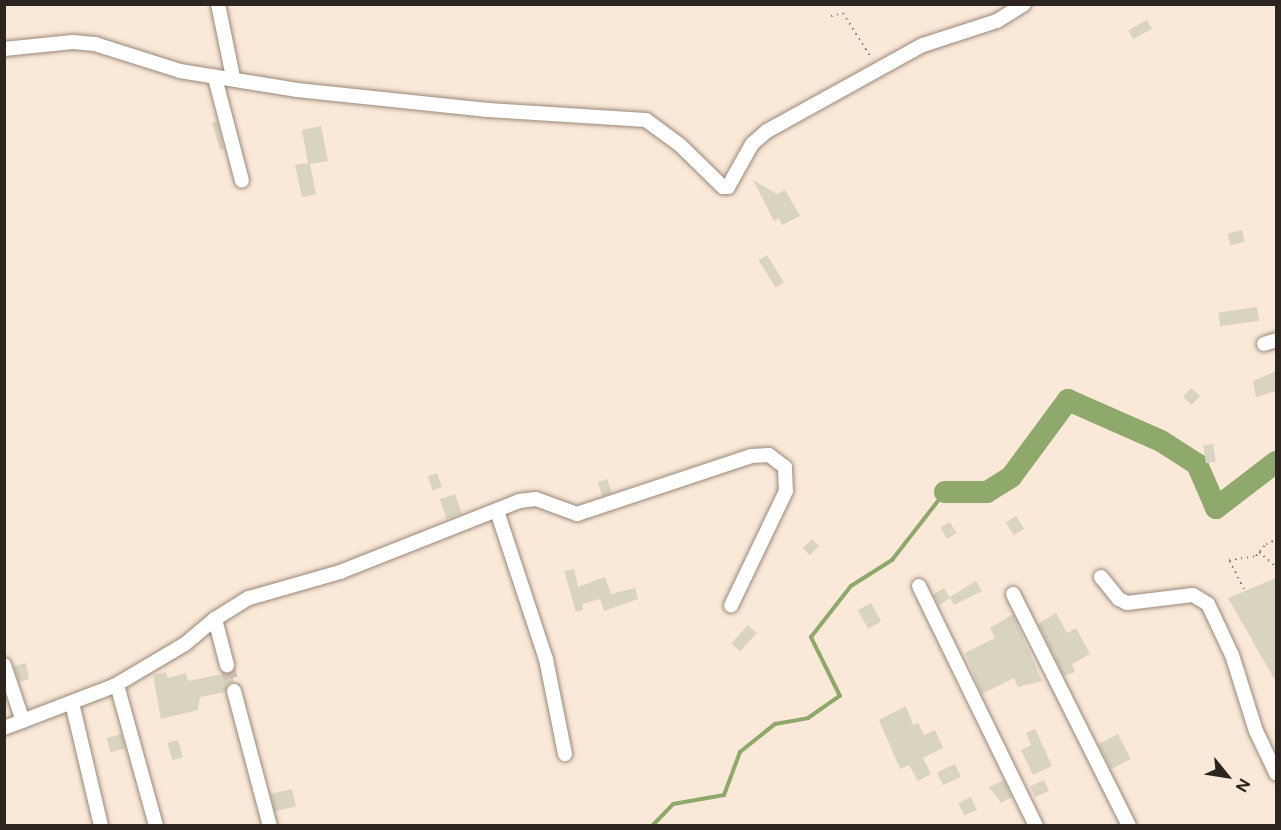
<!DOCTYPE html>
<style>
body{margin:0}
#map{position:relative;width:1281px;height:830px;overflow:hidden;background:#fae8d8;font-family:Figtree,sans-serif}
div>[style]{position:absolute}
.stream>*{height:4px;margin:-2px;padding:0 2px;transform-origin:2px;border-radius:2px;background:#8fa96c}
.river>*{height:22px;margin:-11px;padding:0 11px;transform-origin:11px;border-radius:11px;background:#8fa96c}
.building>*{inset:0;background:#d9d4bf;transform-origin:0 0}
.minor-tunnel>*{height:14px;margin-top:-7px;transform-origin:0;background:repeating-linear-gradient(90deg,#d1c1b3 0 14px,transparent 0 21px)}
.path>*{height:2px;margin-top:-1px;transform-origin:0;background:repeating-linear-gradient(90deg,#8a7e73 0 1.5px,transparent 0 6px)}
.roads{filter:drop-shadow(0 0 2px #998879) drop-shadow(0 0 2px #998879)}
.minor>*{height:14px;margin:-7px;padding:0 7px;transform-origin:7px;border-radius:7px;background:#fff}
span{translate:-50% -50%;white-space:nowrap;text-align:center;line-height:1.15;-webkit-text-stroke:6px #fae8d8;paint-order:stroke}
.frame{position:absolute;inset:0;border:6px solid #2c251f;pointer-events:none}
.north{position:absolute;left:1197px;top:746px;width:60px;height:60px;-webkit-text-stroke:4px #fae8d8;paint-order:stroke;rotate:120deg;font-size:16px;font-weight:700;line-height:24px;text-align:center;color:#2c251f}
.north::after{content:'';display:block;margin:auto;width:21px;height:27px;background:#2c251f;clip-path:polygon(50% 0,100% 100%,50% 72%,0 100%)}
</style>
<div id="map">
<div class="stream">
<i style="left:652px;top:826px;width:30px;rotate:-46deg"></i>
<i style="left:673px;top:804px;width:52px;rotate:-10deg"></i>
<i style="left:724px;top:795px;width:46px;rotate:-69.6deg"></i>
<i style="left:740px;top:752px;width:45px;rotate:-38.7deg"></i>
<i style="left:775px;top:724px;width:34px;rotate:-10deg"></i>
<i style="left:808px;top:718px;width:39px;rotate:-35deg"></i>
<i style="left:840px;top:696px;width:66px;rotate:-116.2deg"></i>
<i style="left:811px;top:637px;width:65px;rotate:-51.9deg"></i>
<i style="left:851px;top:586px;width:49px;rotate:-32.4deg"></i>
<i style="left:892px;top:560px;width:86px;rotate:-52.1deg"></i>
</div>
<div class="river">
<i style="left:945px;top:492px;width:42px"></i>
<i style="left:987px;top:492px;width:28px;rotate:-32deg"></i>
<i style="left:1011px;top:477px;width:96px;rotate:-53.5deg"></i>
<i style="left:1068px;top:400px;width:102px;rotate:23.8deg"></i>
<i style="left:1161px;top:441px;width:43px;rotate:32.6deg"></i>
<i style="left:1197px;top:464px;width:48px;rotate:66.6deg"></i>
<i style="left:1216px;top:508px;width:76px;rotate:-37.5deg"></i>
</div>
<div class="building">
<i style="left:1147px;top:20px;width:10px;height:21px;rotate:61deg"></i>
<i style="clip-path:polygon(212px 122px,217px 122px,224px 149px,220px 150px)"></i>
<i style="clip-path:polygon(321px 126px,328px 161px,310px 164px,316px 194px,302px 197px,295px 165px,308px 163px,302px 130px)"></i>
<i style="clip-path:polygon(753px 180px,777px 194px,785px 190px,800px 216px,782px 225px,779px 218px,774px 221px)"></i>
<i style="left:1242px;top:230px;width:12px;height:15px;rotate:76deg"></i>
<i style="left:767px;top:255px;width:32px;height:10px;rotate:58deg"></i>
<i style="left:1257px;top:307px;width:14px;height:39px;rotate:82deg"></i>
<i style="clip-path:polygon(1276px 371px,1276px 391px,1256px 397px,1253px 381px)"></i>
<i style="left:1191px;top:388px;width:12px;height:12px;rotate:42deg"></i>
<i style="left:1213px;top:444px;width:18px;height:10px;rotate:81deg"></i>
<i style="left:437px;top:473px;width:15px;height:10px;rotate:70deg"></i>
<i style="left:607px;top:479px;width:15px;height:10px;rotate:70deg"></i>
<i style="left:455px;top:494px;width:21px;height:16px;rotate:71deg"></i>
<i style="left:1016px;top:516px;width:15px;height:12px;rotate:58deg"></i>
<i style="left:950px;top:522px;width:13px;height:11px;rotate:61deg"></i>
<i style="left:812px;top:539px;width:10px;height:13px;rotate:45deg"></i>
<i style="clip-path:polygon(574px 569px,578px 587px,605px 577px,611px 594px,635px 588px,638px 599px,604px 611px,600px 599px,582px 604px,583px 610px,576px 612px,564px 571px)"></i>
<i style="clip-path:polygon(1276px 578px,1276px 682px,1228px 598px)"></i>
<i style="clip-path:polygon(976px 581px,982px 591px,954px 605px,950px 597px)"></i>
<i style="left:944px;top:588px;width:12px;height:13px;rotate:59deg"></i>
<i style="left:871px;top:603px;width:21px;height:15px;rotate:61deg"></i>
<i style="clip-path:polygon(1056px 613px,1067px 633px,1076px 628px,1090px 654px,1072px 664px,1075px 672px,1064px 676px,1038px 624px)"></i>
<i style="clip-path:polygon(1013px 614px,1042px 681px,1018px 687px,1014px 678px,982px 694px,965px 653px,995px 638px,990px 628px)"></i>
<i style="left:748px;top:625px;width:12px;height:25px;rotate:42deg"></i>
<i style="clip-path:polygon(26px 663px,29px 679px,19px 682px,14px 666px)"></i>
<i style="clip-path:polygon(166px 672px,168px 678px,186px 673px,188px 681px,232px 672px,234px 682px,227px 685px,225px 692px,200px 697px,198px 710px,161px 719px,153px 675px)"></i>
<i style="clip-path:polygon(906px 706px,913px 725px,918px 723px,924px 735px,935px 730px,943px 748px,923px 758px,931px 774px,918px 781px,909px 765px,900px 769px,879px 720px)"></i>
<i style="clip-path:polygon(1035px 729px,1052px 766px,1033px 775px,1021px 750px,1031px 745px,1026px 733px)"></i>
<i style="left:121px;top:734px;width:15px;height:15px;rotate:74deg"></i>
<i style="left:1118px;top:734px;width:28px;height:22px;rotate:63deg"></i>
<i style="left:178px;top:740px;width:18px;height:11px;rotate:74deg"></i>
<i style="left:955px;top:764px;width:14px;height:20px;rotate:65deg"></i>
<i style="clip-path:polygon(1004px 780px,1012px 797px,1001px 803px,989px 787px)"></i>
<i style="left:1044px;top:780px;width:12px;height:15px;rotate:66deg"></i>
<i style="left:292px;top:789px;width:18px;height:22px;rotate:77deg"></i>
<i style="left:971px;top:797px;width:14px;height:14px;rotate:65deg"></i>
</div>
<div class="minor-tunnel">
<i style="left:227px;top:665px;width:27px;rotate:75deg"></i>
</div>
<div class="path">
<i style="left:831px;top:16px;width:12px;rotate:-14deg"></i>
<i style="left:843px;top:13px;width:54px;rotate:57.8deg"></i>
<i style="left:1259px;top:552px;width:23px;rotate:41deg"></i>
<i style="left:1244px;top:589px;width:33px;rotate:-117deg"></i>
<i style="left:1229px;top:560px;width:27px;rotate:-8deg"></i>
<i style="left:1256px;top:556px;width:16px;rotate:-50deg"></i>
<i style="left:1266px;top:544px;width:11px;rotate:-22deg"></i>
</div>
<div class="roads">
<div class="minor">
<i style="left:218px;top:4px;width:75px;rotate:78.4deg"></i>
<i style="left:4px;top:49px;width:69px;rotate:-5.8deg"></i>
<i style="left:73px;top:42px;width:22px;rotate:5deg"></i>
<i style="left:95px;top:44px;width:89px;rotate:17.6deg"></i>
<i style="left:180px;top:71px;width:119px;rotate:9.2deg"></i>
<i style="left:297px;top:90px;width:192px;rotate:6deg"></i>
<i style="left:488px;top:110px;width:158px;rotate:3.6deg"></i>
<i style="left:646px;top:120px;width:42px;rotate:36.3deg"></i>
<i style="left:680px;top:145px;width:60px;rotate:44.3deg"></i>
<i style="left:723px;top:187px;width:5px"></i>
<i style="left:728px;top:187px;width:49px;rotate:-60.8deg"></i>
<i style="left:752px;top:144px;width:20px;rotate:-41deg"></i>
<i style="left:767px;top:131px;width:178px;rotate:-28.9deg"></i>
<i style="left:923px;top:45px;width:78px;rotate:-18deg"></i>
<i style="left:997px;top:21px;width:32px;rotate:-32deg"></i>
<i style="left:215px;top:78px;width:106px;rotate:75.3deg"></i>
<i style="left:1264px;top:344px;width:13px;rotate:-18deg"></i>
<i style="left:497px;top:511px;width:156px;rotate:71.7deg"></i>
<i style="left:546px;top:659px;width:97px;rotate:78.7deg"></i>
<i style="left:1101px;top:577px;width:28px;rotate:51deg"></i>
<i style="left:1119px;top:599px;width:9px;rotate:27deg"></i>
<i style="left:1127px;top:603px;width:66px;rotate:-6.9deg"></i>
<i style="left:1193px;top:595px;width:17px;rotate:31deg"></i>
<i style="left:1208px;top:604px;width:56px;rotate:64.8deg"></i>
<i style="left:1232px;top:655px;width:80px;rotate:72.5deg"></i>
<i style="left:1256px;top:731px;width:47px;rotate:64.5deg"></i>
<i style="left:919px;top:586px;width:267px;rotate:64deg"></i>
<i style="left:1013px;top:594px;width:259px;rotate:63.4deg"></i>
<i style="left:215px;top:619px;width:48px;rotate:75.4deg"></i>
<i style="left:4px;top:665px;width:59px;rotate:71.3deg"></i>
<i style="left:117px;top:685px;width:146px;rotate:74.5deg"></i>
<i style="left:234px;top:691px;width:140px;rotate:75.1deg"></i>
<i style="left:72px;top:703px;width:126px;rotate:76.7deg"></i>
<i style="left:4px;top:728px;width:118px;rotate:-20.9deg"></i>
<i style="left:114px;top:686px;width:82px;rotate:-30.6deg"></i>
<i style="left:185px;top:644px;width:39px;rotate:-40deg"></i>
<i style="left:215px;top:619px;width:40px;rotate:-32deg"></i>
<i style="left:249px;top:598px;width:95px;rotate:-15.9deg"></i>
<i style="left:340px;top:572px;width:193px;rotate:-21.6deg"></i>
<i style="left:519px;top:501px;width:17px;rotate:-7deg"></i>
<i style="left:536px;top:499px;width:44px;rotate:20.1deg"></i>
<i style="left:577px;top:514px;width:183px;rotate:-18.4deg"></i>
<i style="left:751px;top:456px;width:18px;rotate:-3deg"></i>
<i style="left:769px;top:455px;width:20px;rotate:37deg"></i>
<i style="left:785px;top:467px;width:24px;rotate:88deg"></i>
<i style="left:786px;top:491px;width:127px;rotate:115.6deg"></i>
</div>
</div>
<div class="frame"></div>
<div class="north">N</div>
</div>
